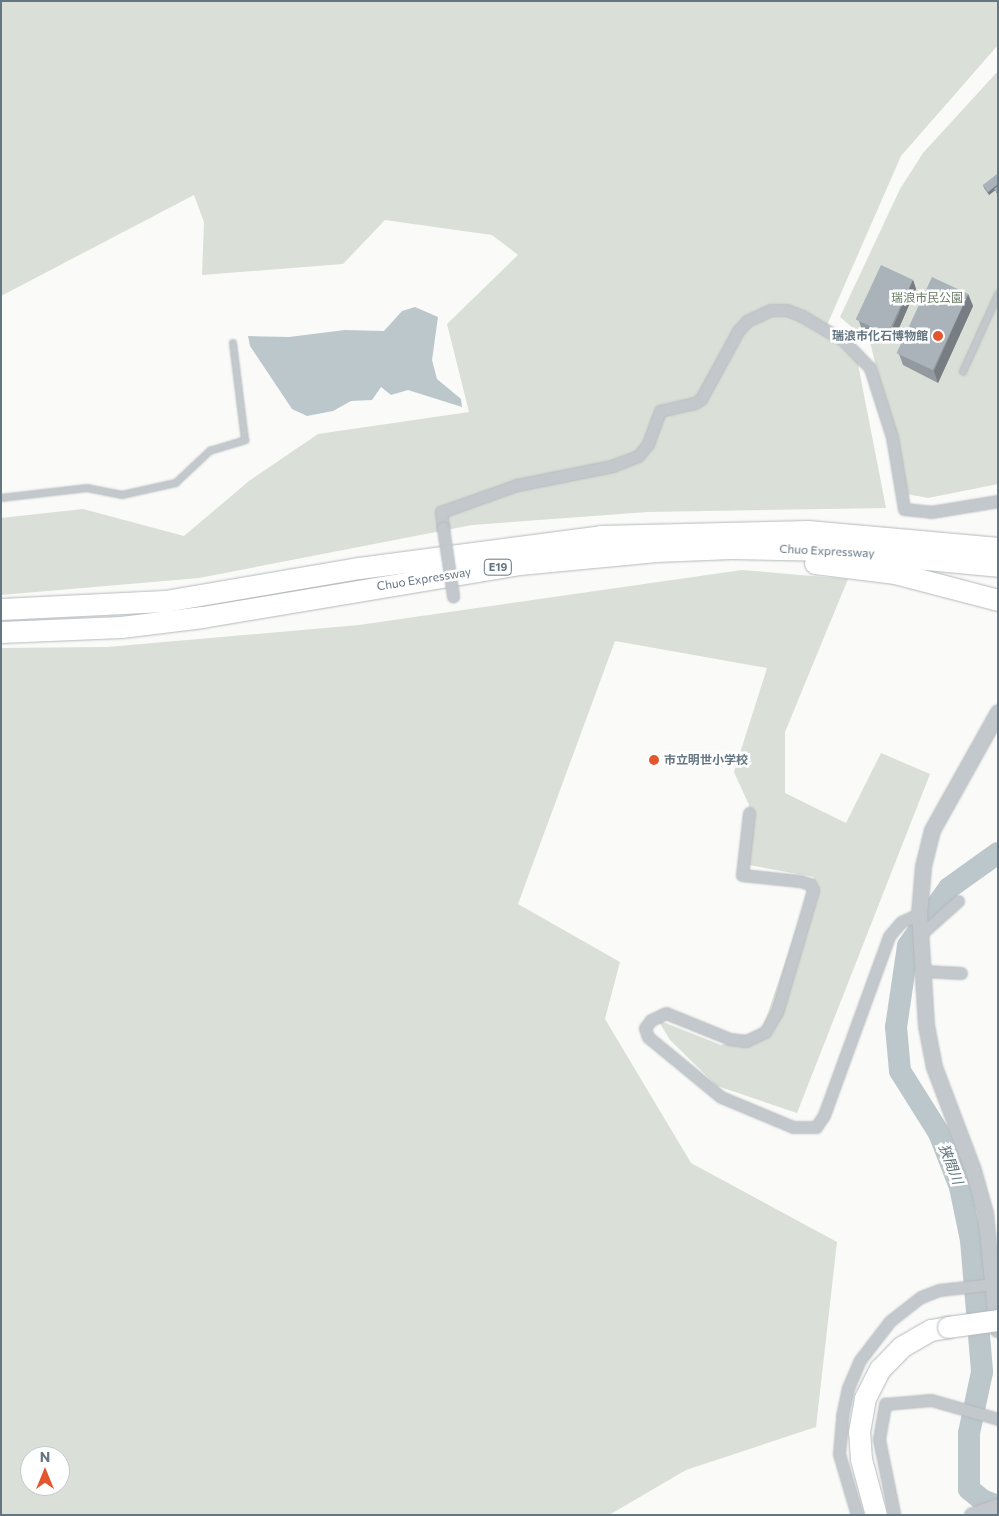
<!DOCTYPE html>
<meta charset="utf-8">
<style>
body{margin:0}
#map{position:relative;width:999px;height:1516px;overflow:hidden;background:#fafaf8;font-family:Commissioner,"Noto Sans JP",sans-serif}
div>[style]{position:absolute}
.green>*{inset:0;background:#dadfd7}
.water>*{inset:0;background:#bbc7cb}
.river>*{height:22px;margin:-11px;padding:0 11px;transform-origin:11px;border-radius:11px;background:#bbc7cb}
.roads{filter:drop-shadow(0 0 1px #b4b9bd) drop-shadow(0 0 1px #b4b9bd)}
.service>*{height:5.5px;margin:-2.75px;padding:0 2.75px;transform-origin:2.75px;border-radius:2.75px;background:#c3c8cc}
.minor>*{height:11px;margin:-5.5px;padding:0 5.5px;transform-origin:5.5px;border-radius:5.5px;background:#c3c8cc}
.tertiary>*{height:15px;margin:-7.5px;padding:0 7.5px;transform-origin:7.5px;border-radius:7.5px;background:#c3c8cc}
.motorway>*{height:21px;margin:-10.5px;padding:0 10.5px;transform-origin:10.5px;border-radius:10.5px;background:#fff}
.bridges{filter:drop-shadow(0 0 1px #b4b9bd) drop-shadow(0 0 1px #b4b9bd)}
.minor-bridge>*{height:11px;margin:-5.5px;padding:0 5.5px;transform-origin:5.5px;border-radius:5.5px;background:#c3c8cc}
.motorway-bridge>*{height:21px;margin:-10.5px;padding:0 10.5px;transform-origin:10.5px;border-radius:10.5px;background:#fff}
.wall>*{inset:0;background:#929a9f}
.shaded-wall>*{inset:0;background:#777d82}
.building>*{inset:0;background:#aab3b9;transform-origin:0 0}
.dots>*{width:14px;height:14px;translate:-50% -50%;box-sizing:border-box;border:2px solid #fff;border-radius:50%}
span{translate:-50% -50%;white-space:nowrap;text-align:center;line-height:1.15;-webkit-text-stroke:5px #fff;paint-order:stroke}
.shield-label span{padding:1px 4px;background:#fff;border:1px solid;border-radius:4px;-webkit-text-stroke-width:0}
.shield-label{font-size:11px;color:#657683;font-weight:700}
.park-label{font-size:12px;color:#687a64}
.poi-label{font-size:12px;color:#657683;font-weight:700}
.right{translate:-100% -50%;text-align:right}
.left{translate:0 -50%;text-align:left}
.street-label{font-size:12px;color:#657683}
.water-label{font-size:14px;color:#60757c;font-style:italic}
.frame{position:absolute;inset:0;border:2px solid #657683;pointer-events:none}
.north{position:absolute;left:20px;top:1446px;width:50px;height:50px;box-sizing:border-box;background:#fff;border:1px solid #c1c8cd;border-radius:50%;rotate:0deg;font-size:14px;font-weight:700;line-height:20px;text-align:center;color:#657683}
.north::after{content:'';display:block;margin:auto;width:18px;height:22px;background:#e4572e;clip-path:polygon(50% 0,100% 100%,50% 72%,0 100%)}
</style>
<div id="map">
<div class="green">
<i style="clip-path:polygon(1px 1px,998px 1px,998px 45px,901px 156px,824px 332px,857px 359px,886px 508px,648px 512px,472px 525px,199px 578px,1px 595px,1px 518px,83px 509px,184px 536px,249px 481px,318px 434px,469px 412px,447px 324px,518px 255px,492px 235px,385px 220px,343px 264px,202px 275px,204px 222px,194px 195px,1px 296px)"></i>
<i style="clip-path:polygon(998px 71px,998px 484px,928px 498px,907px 494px,870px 342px,840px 317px,900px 189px,923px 153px)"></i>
<i style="clip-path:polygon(evenodd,742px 570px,848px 579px,785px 732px,785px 793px,846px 823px,881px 753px,930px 774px,797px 1113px,717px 1086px,670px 1040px,658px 1020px,721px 1045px,761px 1033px,814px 877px,738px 863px,749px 805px,734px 772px,767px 668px,615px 641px,518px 904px,620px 962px,605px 1019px,691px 1163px,837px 1242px,816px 1427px,686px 1470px,609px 1515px,1px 1515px,1px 648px,107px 647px,359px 625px,742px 570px,30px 1456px,60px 1456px,60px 1486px,30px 1486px,30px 1456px)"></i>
</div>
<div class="water">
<i style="clip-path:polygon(415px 307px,438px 317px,432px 360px,437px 379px,461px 399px,462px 407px,408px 390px,391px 395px,381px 387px,372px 400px,351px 401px,333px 411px,307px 416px,292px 409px,250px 346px,248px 336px,289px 337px,345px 330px,384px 331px,402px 311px)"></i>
</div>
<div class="river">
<i style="left:998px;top:853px;width:60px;rotate:144.5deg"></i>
<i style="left:949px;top:888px;width:71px;rotate:125.3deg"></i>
<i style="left:908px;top:946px;width:82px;rotate:98.4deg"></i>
<i style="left:896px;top:1027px;width:44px;rotate:84.8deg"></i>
<i style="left:900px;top:1071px;width:73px;rotate:57.8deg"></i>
<i style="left:939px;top:1133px;width:58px;rotate:68.7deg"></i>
<i style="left:960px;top:1187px;width:54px;rotate:78.3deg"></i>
<i style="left:971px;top:1240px;width:132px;rotate:85.2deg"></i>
<i style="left:982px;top:1372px;width:62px;rotate:102deg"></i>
<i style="left:969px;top:1433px;width:56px;rotate:90deg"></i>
<i style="left:969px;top:1489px;width:17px;rotate:40deg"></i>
<i style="left:982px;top:1500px;width:17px;rotate:21deg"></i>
</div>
<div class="roads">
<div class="service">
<i style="left:963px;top:372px;width:85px;rotate:-65.6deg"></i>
<i style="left:1px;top:498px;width:87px;rotate:-6.6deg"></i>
<i style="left:87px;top:488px;width:36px;rotate:11deg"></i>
<i style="left:122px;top:495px;width:55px;rotate:-12.5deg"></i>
<i style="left:176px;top:483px;width:47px;rotate:-43.3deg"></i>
<i style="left:210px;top:451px;width:37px;rotate:-17deg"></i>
<i style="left:245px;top:440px;width:97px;rotate:-97.1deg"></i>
</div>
<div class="minor">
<i style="left:443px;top:528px;width:16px;rotate:-97deg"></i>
<i style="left:441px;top:512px;width:81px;rotate:-19.6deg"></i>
<i style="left:517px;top:485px;width:97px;rotate:-11.3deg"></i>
<i style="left:612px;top:466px;width:28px;rotate:-21deg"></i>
<i style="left:638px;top:456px;width:16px;rotate:-50deg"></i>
<i style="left:648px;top:444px;width:35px;rotate:-70deg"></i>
<i style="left:660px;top:411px;width:36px;rotate:-13deg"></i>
<i style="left:695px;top:403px;width:7px;rotate:-34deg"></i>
<i style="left:701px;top:399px;width:77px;rotate:-61.4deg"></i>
<i style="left:738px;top:331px;width:13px;rotate:-48deg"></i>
<i style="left:747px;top:321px;width:26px;rotate:-25deg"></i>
<i style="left:771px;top:310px;width:16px"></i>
<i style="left:787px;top:310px;width:16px;rotate:22deg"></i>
<i style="left:802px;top:316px;width:48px;rotate:30.3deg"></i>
<i style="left:843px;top:340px;width:39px;rotate:46deg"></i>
<i style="left:870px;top:368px;width:72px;rotate:72.3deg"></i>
<i style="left:892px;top:437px;width:73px;rotate:80.5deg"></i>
<i style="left:904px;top:509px;width:27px;rotate:6deg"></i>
<i style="left:931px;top:512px;width:68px;rotate:-9.3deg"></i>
<i style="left:749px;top:813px;width:62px;rotate:96.4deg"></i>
<i style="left:742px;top:875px;width:58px;rotate:5.9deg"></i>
<i style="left:800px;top:881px;width:10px;rotate:17deg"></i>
<i style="left:810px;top:884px;width:7px;rotate:63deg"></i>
<i style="left:813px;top:890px;width:127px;rotate:106.4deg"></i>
<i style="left:777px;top:1012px;width:23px;rotate:121deg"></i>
<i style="left:765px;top:1032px;width:21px;rotate:155deg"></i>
<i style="left:746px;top:1041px;width:16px;rotate:-173deg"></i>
<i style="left:730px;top:1039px;width:69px;rotate:-157.9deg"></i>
<i style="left:666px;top:1013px;width:17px;rotate:155deg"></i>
<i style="left:651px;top:1020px;width:10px;rotate:127deg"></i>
<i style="left:645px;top:1028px;width:9px;rotate:72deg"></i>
<i style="left:648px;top:1037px;width:94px;rotate:39.4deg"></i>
<i style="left:721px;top:1097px;width:78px;rotate:22.6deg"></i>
<i style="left:793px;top:1127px;width:23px"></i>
<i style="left:816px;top:1127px;width:14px;rotate:-56deg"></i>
<i style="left:824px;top:1115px;width:190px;rotate:-70deg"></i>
<i style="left:889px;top:936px;width:18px;rotate:-49deg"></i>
<i style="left:901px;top:922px;width:20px;rotate:-24deg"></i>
<i style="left:920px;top:935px;width:51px;rotate:-41.8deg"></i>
<i style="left:922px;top:971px;width:39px;rotate:3deg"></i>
<i style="left:894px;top:1513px;width:76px;rotate:-101.5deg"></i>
<i style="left:879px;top:1439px;width:36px;rotate:-80deg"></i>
<i style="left:885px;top:1404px;width:46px;rotate:-5deg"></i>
<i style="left:931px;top:1400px;width:70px;rotate:15.8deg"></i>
<i style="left:857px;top:1515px;width:64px;rotate:-106.4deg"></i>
<i style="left:839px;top:1454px;width:38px;rotate:-85deg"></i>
<i style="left:842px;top:1416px;width:29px;rotate:-78deg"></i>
<i style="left:848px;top:1388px;width:30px;rotate:-67deg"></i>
<i style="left:860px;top:1360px;width:49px;rotate:-52.4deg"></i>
<i style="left:890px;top:1321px;width:39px;rotate:-38deg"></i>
<i style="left:921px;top:1297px;width:19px;rotate:-21deg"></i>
<i style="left:939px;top:1290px;width:55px;rotate:-6.2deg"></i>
</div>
<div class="tertiary">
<i style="left:997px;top:1329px;width:117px;rotate:-95.9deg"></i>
<i style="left:985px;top:1213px;width:45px;rotate:-105.6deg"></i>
<i style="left:973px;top:1170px;width:110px;rotate:-110.7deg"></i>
<i style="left:934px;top:1067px;width:43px;rotate:-100.8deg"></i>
<i style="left:926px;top:1025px;width:111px;rotate:-93.6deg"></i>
<i style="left:919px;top:914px;width:48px;rotate:-85.2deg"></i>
<i style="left:923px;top:866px;width:37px;rotate:-76deg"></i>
<i style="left:932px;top:830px;width:135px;rotate:-60.8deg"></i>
<i style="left:972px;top:1515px;width:28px;rotate:-19deg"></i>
</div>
<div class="motorway">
<i style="left:815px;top:563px;width:81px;rotate:7.1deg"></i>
<i style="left:895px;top:573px;width:106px;rotate:14.7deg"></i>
<i style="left:1px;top:609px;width:164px;rotate:-2.8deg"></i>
<i style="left:165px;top:601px;width:197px;rotate:-9.7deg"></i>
<i style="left:359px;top:568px;width:244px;rotate:-7.5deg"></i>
<i style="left:601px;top:536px;width:207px;rotate:-1.4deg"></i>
<i style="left:808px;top:531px;width:191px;rotate:5.1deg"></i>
<i style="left:1px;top:632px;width:120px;rotate:-2.4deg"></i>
<i style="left:121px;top:627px;width:82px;rotate:-7deg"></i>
<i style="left:202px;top:617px;width:321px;rotate:-9.5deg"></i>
<i style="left:519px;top:564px;width:138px;rotate:-5.4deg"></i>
<i style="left:656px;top:551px;width:75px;rotate:-2.3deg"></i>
<i style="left:731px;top:548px;width:99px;rotate:1.2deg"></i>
<i style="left:830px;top:550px;width:169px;rotate:5.4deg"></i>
<i style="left:876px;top:1515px;width:58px;rotate:-105deg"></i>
<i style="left:861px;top:1459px;width:27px;rotate:-94deg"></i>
<i style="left:859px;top:1432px;width:35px;rotate:-80deg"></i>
<i style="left:865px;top:1398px;width:33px;rotate:-63deg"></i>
<i style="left:880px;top:1369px;width:30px;rotate:-46deg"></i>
<i style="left:901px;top:1347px;width:34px;rotate:-30deg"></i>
<i style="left:931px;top:1330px;width:17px;rotate:-10deg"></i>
</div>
</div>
<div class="bridges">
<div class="minor-bridge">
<i style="left:443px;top:528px;width:69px;rotate:81.6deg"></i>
</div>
<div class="motorway-bridge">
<i style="left:948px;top:1327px;width:50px;rotate:-8deg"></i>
</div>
</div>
<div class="wall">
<i style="clip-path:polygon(998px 176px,998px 196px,995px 190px,989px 195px,984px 188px,983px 185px)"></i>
<i style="clip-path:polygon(913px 280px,916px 289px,892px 344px,862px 330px,859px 321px)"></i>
<i style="clip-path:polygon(968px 294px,973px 306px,938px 383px,903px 365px,899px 354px)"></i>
</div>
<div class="shaded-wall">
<i style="clip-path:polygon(998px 184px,998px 188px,989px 195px,988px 192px)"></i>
<i style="clip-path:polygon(913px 280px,916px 289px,892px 344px,889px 336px)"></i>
<i style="clip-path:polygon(968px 294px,973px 306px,938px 383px,934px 371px)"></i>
</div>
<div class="building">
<i style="clip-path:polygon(997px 174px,998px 176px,998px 184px,988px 192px,983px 185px)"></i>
<i style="clip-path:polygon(998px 186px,998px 193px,994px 189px)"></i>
<i style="left:881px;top:265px;width:35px;height:60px;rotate:25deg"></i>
<i style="left:932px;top:277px;width:40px;height:84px;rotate:25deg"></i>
</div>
<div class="dots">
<i style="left:938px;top:336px;background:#e4572e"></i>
<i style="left:654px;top:760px;background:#e4572e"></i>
</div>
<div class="shield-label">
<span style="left:498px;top:567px">E19</span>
</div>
<div class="park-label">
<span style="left:927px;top:298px">瑞浪市民公園</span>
</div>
<div class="poi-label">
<span class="right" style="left:928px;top:336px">瑞浪市化石博物館</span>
<span class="left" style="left:664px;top:760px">市立明世小学校</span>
</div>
<div class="street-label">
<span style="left:827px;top:551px;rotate:3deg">Chuo Expressway</span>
<span style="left:424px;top:579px;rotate:-9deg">Chuo Expressway</span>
</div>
<div class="water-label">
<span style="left:951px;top:1164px;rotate:69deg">狭間川</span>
</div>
<div class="frame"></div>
<div class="north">N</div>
</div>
